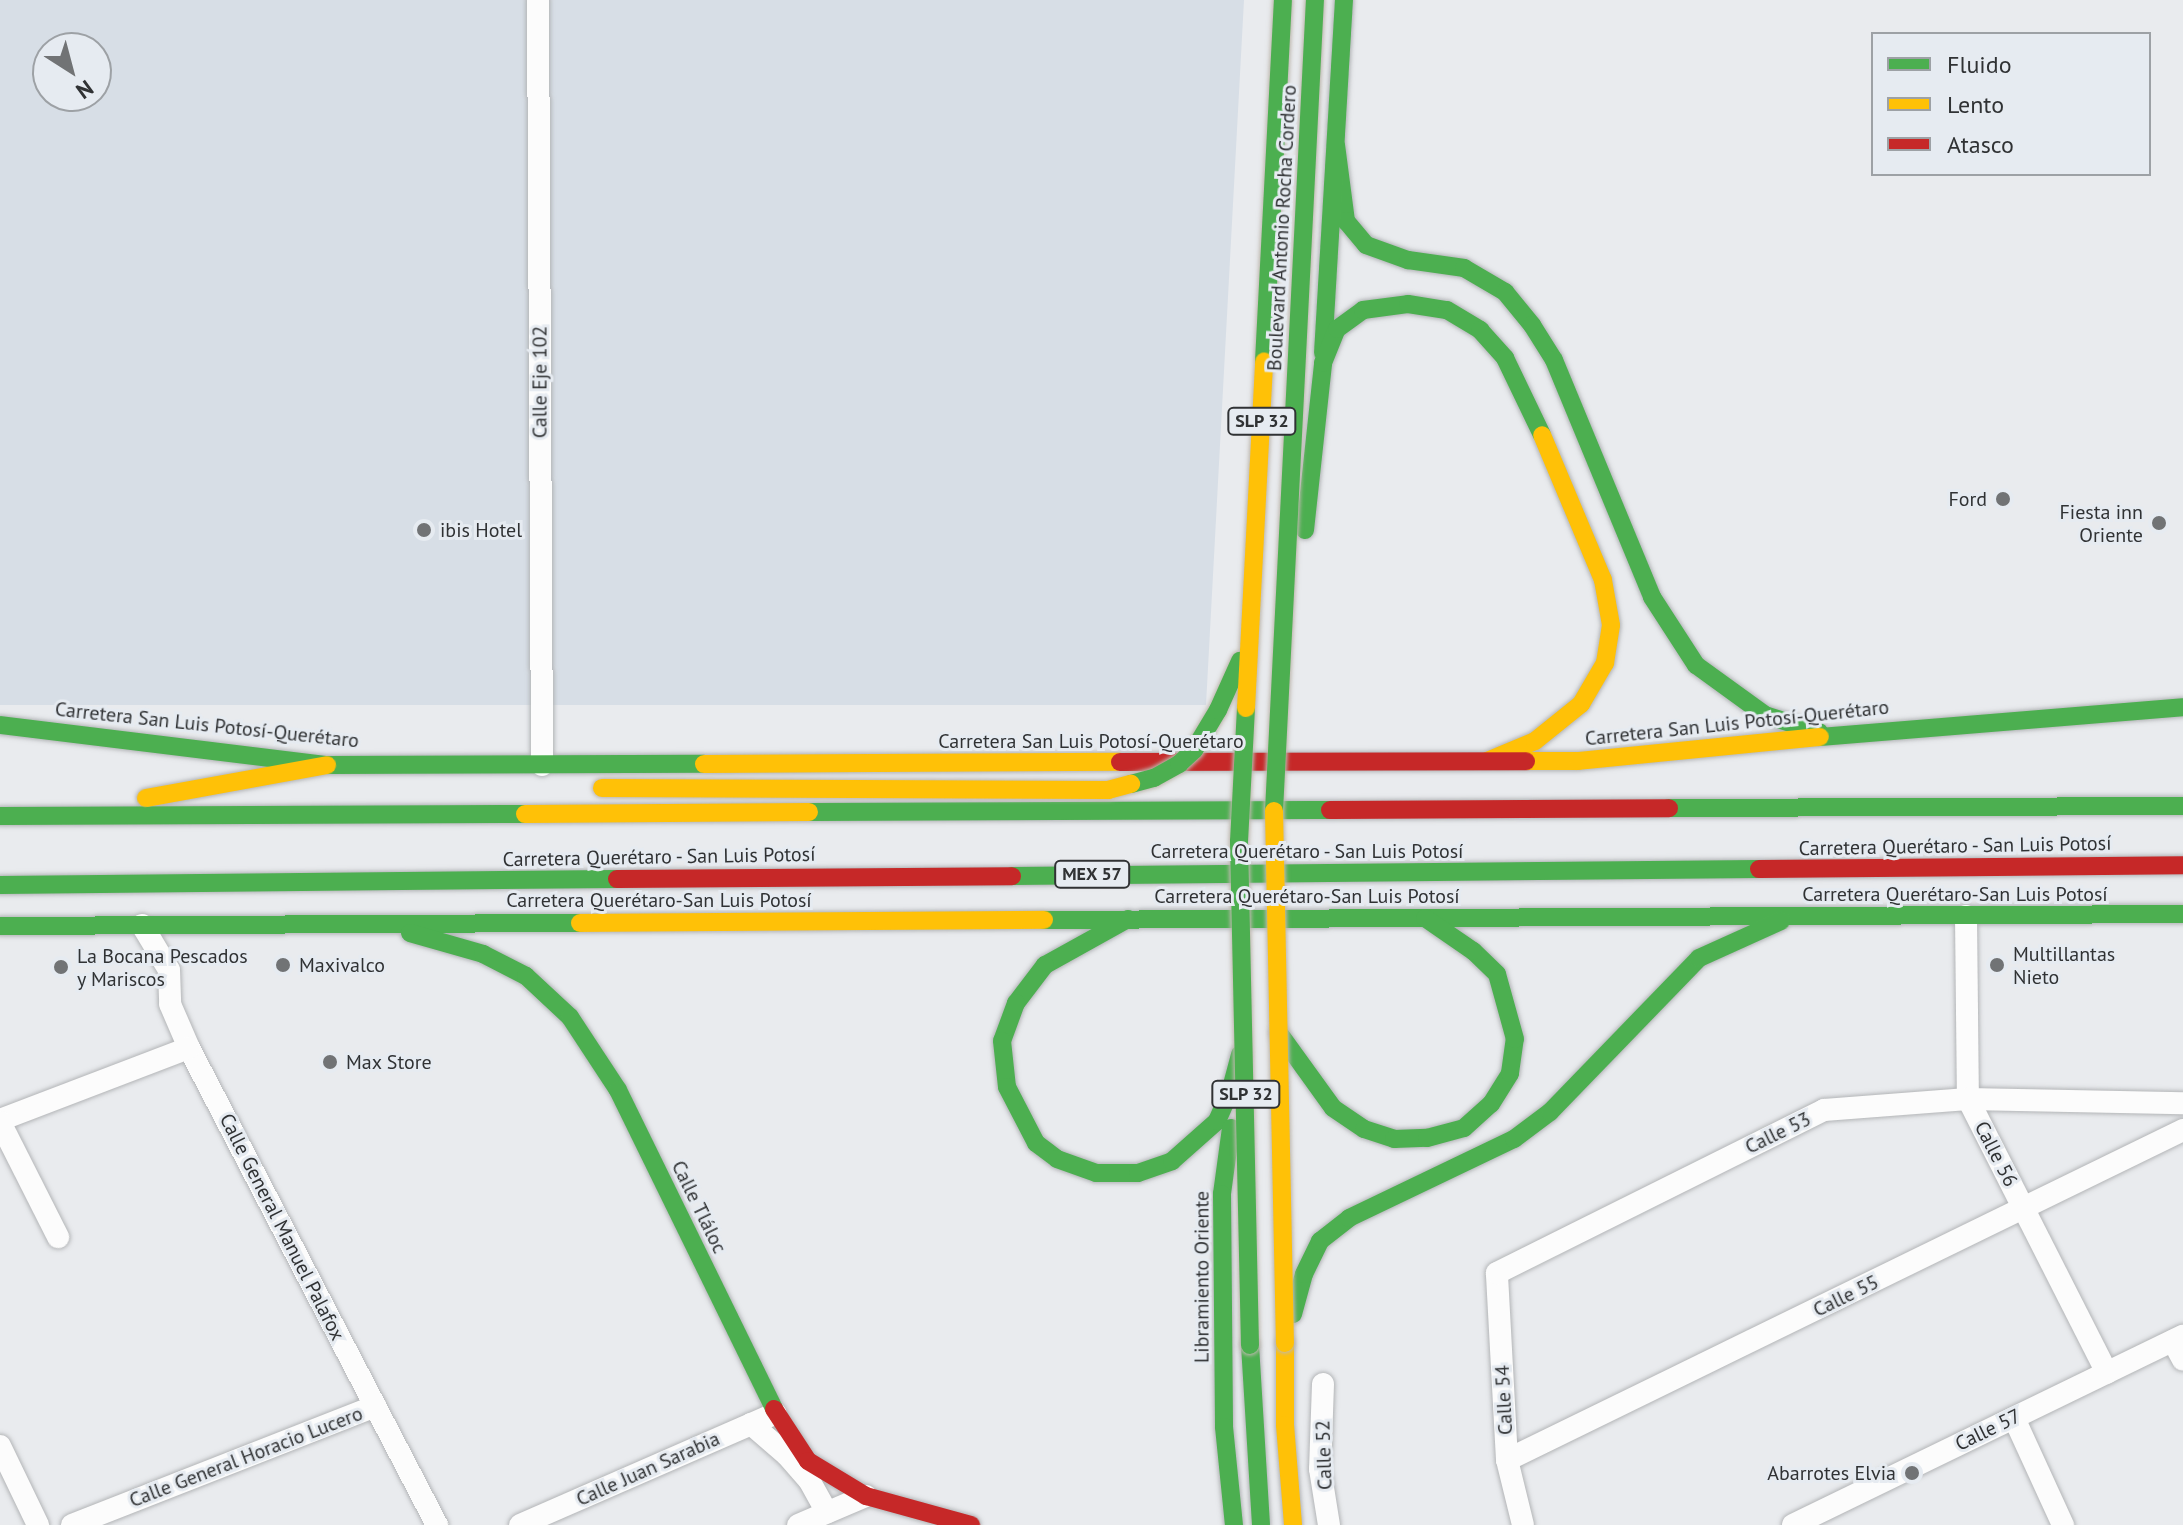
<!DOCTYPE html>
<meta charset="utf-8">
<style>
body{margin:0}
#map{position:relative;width:2183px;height:1525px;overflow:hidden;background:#e9ebee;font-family:"PT Sans",sans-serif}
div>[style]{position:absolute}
.built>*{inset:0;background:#d7dee6}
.roads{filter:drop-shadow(0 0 2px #b3b5b7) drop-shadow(0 0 2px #b3b5b7)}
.street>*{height:22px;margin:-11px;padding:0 11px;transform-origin:11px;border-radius:11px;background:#fcfcfc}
.fast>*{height:18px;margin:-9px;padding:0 9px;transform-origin:9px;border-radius:9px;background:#4caf50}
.slow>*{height:18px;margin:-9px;padding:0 9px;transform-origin:9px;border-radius:9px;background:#ffc107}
.jam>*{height:18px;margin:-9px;padding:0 9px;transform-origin:9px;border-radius:9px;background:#c62828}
.bridges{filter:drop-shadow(0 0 2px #beb8af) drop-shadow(0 0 2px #beb8af)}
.fast-bridge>*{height:18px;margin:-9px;padding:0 9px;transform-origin:9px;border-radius:9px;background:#4caf50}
.slow-bridge>*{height:18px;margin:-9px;padding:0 9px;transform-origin:9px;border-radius:9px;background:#ffc107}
.dots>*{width:22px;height:22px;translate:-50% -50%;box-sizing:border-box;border:4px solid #e6ebf1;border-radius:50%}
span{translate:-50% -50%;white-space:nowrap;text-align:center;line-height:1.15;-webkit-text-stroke:6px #e6ebf1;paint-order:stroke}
.shield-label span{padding:2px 6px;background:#e6ebf1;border:2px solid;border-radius:6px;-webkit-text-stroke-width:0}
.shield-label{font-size:18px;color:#303234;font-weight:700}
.street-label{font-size:20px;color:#303234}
.poi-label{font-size:20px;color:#303234}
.right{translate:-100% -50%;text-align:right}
.left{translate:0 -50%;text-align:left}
.legend{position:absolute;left:1871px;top:32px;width:280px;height:144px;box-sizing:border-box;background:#e6ebf1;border:2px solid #9da1a5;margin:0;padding:10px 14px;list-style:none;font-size:24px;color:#303234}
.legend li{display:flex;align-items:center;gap:16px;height:40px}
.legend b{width:40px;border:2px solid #9da1a5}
.north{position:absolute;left:32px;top:32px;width:80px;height:80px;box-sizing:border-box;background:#e6ebf1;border:2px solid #9da1a5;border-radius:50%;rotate:144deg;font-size:22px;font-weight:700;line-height:32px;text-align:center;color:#303234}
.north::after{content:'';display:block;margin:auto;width:28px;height:36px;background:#717375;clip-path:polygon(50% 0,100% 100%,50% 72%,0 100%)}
</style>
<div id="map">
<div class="built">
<i style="clip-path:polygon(evenodd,0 0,1244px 0,1206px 705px,0 705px,0 0,48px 48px,96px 48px,96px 96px,48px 96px,48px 48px)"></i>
</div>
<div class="roads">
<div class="street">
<i style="left:538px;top:0;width:765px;rotate:89.7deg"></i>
<i style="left:1966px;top:916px;width:183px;rotate:89.4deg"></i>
<i style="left:1968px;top:1099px;width:307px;rotate:63.1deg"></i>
<i style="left:142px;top:925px;width:52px;rotate:59deg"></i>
<i style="left:169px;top:970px;width:34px;rotate:88deg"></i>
<i style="left:170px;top:1004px;width:48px;rotate:66.6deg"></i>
<i style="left:189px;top:1048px;width:538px;rotate:62.53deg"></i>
<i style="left:0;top:1120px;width:202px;rotate:-20.9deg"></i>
<i style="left:0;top:1122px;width:129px;rotate:63.2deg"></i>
<i style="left:2173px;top:1341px;width:21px;rotate:62deg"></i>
<i style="left:1323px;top:1384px;width:85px;rotate:92deg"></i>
<i style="left:1320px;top:1469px;width:57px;rotate:80.9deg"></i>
<i style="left:2014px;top:1418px;width:118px;rotate:65.4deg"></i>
<i style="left:751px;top:1424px;width:48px;rotate:40.7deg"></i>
<i style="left:787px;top:1455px;width:33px;rotate:49deg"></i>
<i style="left:809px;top:1480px;width:37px;rotate:61deg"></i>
<i style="left:0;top:1446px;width:88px;rotate:64.3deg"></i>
<i style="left:1507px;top:1460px;width:752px;rotate:-26.02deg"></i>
<i style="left:72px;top:1525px;width:326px;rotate:-21.4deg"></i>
<i style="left:520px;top:1525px;width:279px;rotate:-23.6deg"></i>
<i style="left:798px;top:1525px;width:74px;rotate:-23.1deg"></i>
<i style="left:1523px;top:1525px;width:67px;rotate:-103.8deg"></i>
<i style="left:1507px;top:1460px;width:187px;rotate:-93.1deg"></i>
<i style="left:1497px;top:1273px;width:365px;rotate:-26.5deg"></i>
<i style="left:1824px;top:1110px;width:144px;rotate:-4.4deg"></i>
<i style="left:1968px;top:1099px;width:215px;rotate:1.1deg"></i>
<i style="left:1793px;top:1525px;width:433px;rotate:-25.9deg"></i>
</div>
<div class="fast">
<i style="left:1336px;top:145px;width:77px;rotate:82.5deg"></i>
<i style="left:1346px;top:221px;width:31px;rotate:50deg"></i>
<i style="left:1366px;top:245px;width:45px;rotate:19.7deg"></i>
<i style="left:1408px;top:260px;width:57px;rotate:8.1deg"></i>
<i style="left:1464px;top:268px;width:48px;rotate:30.3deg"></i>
<i style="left:1505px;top:292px;width:43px;rotate:50.7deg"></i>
<i style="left:1532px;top:325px;width:41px;rotate:57.8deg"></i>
<i style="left:1554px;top:360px;width:256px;rotate:67.5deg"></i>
<i style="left:1652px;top:597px;width:81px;rotate:57.1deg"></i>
<i style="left:1696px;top:665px;width:85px;rotate:35.9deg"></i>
<i style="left:1765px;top:715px;width:57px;rotate:17.5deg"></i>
<i style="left:1323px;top:353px;width:354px;rotate:-86.6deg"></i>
<i style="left:1305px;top:530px;width:168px;rotate:-83.8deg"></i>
<i style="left:1323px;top:363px;width:37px;rotate:-68deg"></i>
<i style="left:1337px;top:329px;width:32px;rotate:-36deg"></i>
<i style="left:1363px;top:310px;width:45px;rotate:-7.6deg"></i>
<i style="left:1408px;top:304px;width:39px;rotate:9deg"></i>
<i style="left:1447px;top:310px;width:39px;rotate:31deg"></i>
<i style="left:1480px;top:330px;width:38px;rotate:48deg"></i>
<i style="left:1505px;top:358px;width:85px;rotate:64.3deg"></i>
<i style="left:0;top:725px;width:329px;rotate:7deg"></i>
<i style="left:327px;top:765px;width:377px;rotate:-0.2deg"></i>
<i style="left:1820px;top:737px;width:364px;rotate:-4.7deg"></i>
<i style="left:1669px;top:808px;width:514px;rotate:-0.22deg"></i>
<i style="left:809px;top:812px;width:521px;rotate:-0.22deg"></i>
<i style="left:0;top:816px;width:525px;rotate:-0.22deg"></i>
<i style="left:1012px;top:876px;width:747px;rotate:-0.54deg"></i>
<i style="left:0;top:885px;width:617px;rotate:-0.56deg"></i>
<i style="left:1128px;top:919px;width:95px;rotate:151deg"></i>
<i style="left:1045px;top:965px;width:48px;rotate:127.3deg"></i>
<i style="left:1016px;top:1003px;width:40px;rotate:110.2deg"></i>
<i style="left:1002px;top:1041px;width:46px;rotate:83.8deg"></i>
<i style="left:1007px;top:1087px;width:63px;rotate:62.6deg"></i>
<i style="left:1036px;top:1143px;width:26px;rotate:37deg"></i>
<i style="left:1057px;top:1159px;width:41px;rotate:19.7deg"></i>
<i style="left:1096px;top:1173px;width:42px"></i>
<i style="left:1138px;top:1173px;width:36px;rotate:-19deg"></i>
<i style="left:1172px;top:1161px;width:60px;rotate:-41.6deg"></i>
<i style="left:1217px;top:1121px;width:32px;rotate:-66deg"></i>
<i style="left:1230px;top:1092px;width:39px;rotate:-75deg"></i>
<i style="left:1044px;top:920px;width:1139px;rotate:-0.3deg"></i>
<i style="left:0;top:926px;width:580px;rotate:-0.3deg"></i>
<i style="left:410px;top:933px;width:76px;rotate:16deg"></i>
<i style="left:483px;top:954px;width:48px;rotate:27.1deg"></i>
<i style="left:526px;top:976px;width:60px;rotate:43deg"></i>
<i style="left:570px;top:1017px;width:87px;rotate:56.7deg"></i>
<i style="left:618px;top:1090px;width:355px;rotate:63.9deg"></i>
<i style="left:1279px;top:1033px;width:92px;rotate:54.2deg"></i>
<i style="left:1333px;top:1108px;width:37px;rotate:34deg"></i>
<i style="left:1364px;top:1129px;width:32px;rotate:18deg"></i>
<i style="left:1394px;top:1139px;width:33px;rotate:-2deg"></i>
<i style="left:1427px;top:1138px;width:38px;rotate:-15deg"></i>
<i style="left:1464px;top:1128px;width:36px;rotate:-42deg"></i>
<i style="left:1491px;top:1104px;width:36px;rotate:-58deg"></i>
<i style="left:1510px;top:1073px;width:34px;rotate:-82deg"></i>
<i style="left:1515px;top:1039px;width:67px;rotate:-105.5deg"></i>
<i style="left:1497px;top:974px;width:33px;rotate:-136deg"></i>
<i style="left:1473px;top:951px;width:58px;rotate:-145.5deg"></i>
<i style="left:1231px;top:1128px;width:67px;rotate:97.8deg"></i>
<i style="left:1222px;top:1194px;width:233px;rotate:89.5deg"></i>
<i style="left:1224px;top:1427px;width:99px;rotate:84.2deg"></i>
<i style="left:1293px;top:1314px;width:41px;rotate:-74.6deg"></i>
<i style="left:1304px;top:1274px;width:37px;rotate:-64deg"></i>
<i style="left:1320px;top:1241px;width:37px;rotate:-38deg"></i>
<i style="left:1349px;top:1218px;width:183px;rotate:-25.6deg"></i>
<i style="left:1514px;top:1139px;width:45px;rotate:-36.9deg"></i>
<i style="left:1550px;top:1112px;width:214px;rotate:-45.9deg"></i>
<i style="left:1699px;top:958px;width:90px;rotate:-24.3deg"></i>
<i style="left:1250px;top:1345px;width:180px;rotate:86.5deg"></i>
</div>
<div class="slow">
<i style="left:1487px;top:761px;width:52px;rotate:-22.6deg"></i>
<i style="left:1535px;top:741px;width:59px;rotate:-38.8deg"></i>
<i style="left:1581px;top:704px;width:48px;rotate:-59.7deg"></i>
<i style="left:1605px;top:663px;width:38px;rotate:-81deg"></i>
<i style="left:1611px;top:625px;width:46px;rotate:-100.1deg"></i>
<i style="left:1603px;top:580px;width:157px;rotate:-112.8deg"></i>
<i style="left:1526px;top:761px;width:52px"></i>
<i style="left:1578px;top:761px;width:243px;rotate:-5.7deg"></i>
<i style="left:704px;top:764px;width:416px;rotate:-0.3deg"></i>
<i style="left:146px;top:798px;width:184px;rotate:-10.3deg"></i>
<i style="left:525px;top:814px;width:284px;rotate:-0.4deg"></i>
<i style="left:580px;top:923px;width:464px;rotate:-0.4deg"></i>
<i style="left:1285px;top:1343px;width:82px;rotate:90deg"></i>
<i style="left:1285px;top:1425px;width:100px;rotate:85.4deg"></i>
</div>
<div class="jam">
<i style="left:1120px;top:762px;width:406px;rotate:-0.1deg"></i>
<i style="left:1330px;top:810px;width:339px;rotate:-0.3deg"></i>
<i style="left:1759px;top:869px;width:424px;rotate:-0.5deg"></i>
<i style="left:617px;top:879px;width:395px;rotate:-0.4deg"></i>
<i style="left:774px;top:1409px;width:62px;rotate:56.8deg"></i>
<i style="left:808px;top:1461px;width:68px;rotate:31.1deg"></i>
<i style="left:866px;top:1496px;width:109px;rotate:15.4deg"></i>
</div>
</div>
<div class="bridges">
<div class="fast-bridge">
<i style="left:1264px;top:361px;width:361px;rotate:-87deg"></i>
<i style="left:1246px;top:708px;width:134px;rotate:93deg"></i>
<i style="left:1239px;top:842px;width:503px;rotate:88.75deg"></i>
<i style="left:1131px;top:784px;width:24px;rotate:-15deg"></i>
<i style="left:1154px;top:778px;width:29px;rotate:-29deg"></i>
<i style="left:1179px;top:764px;width:21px;rotate:-43deg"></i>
<i style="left:1194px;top:750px;width:47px;rotate:-59deg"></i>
<i style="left:1218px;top:710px;width:54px;rotate:-65.8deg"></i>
<i style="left:1274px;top:811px;width:812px;rotate:-87.11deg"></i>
</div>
<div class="slow-bridge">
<i style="left:1246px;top:708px;width:347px;rotate:-87deg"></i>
<i style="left:602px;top:788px;width:506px;rotate:0.23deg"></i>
<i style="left:1108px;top:790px;width:24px;rotate:-15deg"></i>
<i style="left:1274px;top:811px;width:532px;rotate:88.82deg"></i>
</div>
</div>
<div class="dots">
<i style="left:2003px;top:499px;background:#717375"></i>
<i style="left:2159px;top:523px;background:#717375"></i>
<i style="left:424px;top:530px;background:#717375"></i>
<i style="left:283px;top:965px;background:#717375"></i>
<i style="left:1997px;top:965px;background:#717375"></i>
<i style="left:61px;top:967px;background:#717375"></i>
<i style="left:330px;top:1062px;background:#717375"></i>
<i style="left:1912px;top:1473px;background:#717375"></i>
</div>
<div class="shield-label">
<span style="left:1262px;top:421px">SLP 32</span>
<span style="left:1092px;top:874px">MEX 57</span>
<span style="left:1246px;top:1094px">SLP 32</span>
</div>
<div class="street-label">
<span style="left:1282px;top:228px;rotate:-87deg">Boulevard Antonio Rocha Cordero</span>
<span style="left:540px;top:382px;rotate:-90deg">Calle Eje 102</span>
<span style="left:1737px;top:723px;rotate:-6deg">Carretera San Luis Potosí-Querétaro</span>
<span style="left:207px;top:725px;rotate:6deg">Carretera San Luis Potosí-Querétaro</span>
<span style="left:1091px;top:741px">Carretera San Luis Potosí-Querétaro</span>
<span style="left:1955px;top:846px;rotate:-1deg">Carretera Querétaro - San Luis Potosí</span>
<span style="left:1307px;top:851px">Carretera Querétaro - San Luis Potosí</span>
<span style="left:659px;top:857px;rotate:-1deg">Carretera Querétaro - San Luis Potosí</span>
<span style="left:1955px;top:894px">Carretera Querétaro-San Luis Potosí</span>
<span style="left:1307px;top:896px">Carretera Querétaro-San Luis Potosí</span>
<span style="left:659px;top:900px">Carretera Querétaro-San Luis Potosí</span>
<span style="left:1778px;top:1133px;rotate:-26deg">Calle 53</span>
<span style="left:1996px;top:1154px;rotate:63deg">Calle 56</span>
<span style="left:699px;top:1207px;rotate:64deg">Calle Tláloc</span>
<span style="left:282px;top:1227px;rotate:63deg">Calle General Manuel Palafox</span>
<span style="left:1202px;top:1277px;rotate:-90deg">Libramiento Oriente</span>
<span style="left:1846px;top:1296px;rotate:-26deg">Calle 55</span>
<span style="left:1504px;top:1400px;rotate:-93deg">Calle 54</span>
<span style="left:1988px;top:1430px;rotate:-26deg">Calle 57</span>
<span style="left:1324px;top:1455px;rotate:-92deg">Calle 52</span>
<span style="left:246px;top:1457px;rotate:-21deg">Calle General Horacio Lucero</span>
<span style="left:648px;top:1469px;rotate:-24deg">Calle Juan Sarabia</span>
</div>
<div class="poi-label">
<span class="right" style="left:1987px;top:499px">Ford</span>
<span class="right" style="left:2143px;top:524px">Fiesta inn<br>Oriente</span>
<span class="left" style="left:440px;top:530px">ibis Hotel</span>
<span class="left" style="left:2013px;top:966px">Multillantas<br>Nieto</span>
<span class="left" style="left:77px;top:968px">La Bocana Pescados<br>y Mariscos</span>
<span class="left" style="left:299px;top:965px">Maxivalco</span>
<span class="left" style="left:346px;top:1062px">Max Store</span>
<span class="right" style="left:1896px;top:1473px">Abarrotes Elvia</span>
</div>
<ul class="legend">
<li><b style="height:10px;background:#4caf50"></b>Fluido</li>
<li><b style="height:10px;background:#ffc107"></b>Lento</li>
<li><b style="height:10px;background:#c62828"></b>Atasco</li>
</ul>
<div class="north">N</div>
</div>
